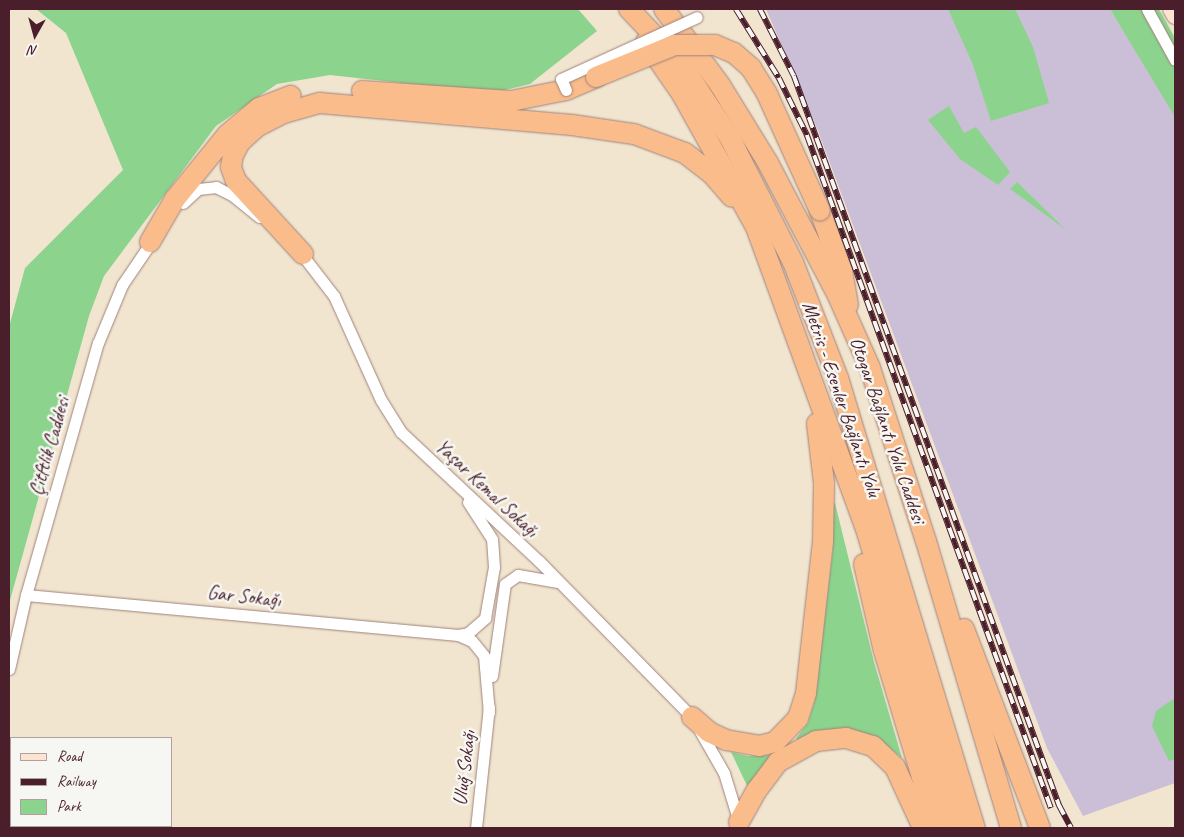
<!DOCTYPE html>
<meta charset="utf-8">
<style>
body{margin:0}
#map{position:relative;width:1184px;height:837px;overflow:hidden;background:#f2e5cf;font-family:Caveat,sans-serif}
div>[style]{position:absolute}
.industrial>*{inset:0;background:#cabfd6}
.green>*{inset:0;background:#8cd38d}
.roads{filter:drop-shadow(0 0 1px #9e827d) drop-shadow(0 0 1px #9e827d)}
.street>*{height:11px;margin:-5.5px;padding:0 5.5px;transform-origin:5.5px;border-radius:5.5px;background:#fff}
.secondary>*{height:16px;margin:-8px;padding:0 8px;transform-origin:8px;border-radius:8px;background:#fde4d0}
.highway>*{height:20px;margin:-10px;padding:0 10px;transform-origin:10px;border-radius:10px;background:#f9bc8a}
.rail>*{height:5.5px;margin-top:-2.75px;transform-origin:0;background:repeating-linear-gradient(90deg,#f6f6f2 0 11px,#4a1f2b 0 22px);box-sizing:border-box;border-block:1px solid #4a1f2b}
.bridges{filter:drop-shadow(0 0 1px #9e827d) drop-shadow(0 0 1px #9e827d)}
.street-bridge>*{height:11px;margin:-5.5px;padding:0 5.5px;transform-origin:5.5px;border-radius:5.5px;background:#fff}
.highway-bridge>*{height:20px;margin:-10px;padding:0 10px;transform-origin:10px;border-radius:10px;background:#f9bc8a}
span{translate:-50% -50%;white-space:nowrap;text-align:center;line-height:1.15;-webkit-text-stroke:5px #f6f6f2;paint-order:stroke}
.street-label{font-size:20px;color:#4a1f2b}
.frame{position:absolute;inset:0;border:10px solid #4a1f2b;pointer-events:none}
.legend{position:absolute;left:10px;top:737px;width:162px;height:90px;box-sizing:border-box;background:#f6f6f2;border:1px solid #b1a0a2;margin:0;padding:6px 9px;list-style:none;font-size:15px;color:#4a1f2b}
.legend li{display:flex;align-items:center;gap:10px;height:25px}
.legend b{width:25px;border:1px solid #b1a0a2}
.north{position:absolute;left:10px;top:10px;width:50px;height:50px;-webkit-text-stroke:4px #f6f6f2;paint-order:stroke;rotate:187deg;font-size:14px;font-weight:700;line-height:20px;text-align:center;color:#4a1f2b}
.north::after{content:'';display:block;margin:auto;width:18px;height:22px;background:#4a1f2b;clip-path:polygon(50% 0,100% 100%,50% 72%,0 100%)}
</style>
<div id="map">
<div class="industrial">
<i style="clip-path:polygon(766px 9px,1110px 9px,1173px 110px,1175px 117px,1175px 783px,1083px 816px,1047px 748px,818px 131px)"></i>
</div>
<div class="green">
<i style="clip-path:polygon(36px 9px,578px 9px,597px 31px,530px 84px,492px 93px,330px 75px,277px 84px,216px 126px,104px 276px,89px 316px,9px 604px,9px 327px,25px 268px,123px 170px,66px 33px)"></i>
<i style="clip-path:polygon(948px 9px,1015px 9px,1033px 47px,1049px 103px,991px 121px,973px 65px)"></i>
<i style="clip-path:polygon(1110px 9px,1159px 9px,1175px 38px,1175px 117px)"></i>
<i style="clip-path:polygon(949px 106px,964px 133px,976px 127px,1010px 172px,998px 185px,960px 159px,928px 120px)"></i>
<i style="clip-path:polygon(1017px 182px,1065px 229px,1010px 189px)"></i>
<i style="clip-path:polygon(835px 503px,874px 662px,902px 758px,880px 740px,798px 741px,796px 738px,808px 723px,815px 700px,833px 548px,831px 505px)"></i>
<i style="clip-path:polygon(1175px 698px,1175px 759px,1169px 761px,1152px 726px,1156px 711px)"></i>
<i style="clip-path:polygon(731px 752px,748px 756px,771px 755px,750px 792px)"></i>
</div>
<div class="roads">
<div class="street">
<i style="left:1147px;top:9px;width:58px;rotate:61.2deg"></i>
<i style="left:183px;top:203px;width:21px;rotate:-43deg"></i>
<i style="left:198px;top:189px;width:18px;rotate:-6deg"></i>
<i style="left:216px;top:187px;width:18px;rotate:27deg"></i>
<i style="left:232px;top:195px;width:35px;rotate:39deg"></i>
<i style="left:300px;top:252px;width:56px;rotate:52.3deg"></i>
<i style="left:334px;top:296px;width:114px;rotate:65.7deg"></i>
<i style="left:381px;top:400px;width:38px;rotate:58deg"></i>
<i style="left:401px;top:432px;width:189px;rotate:43.1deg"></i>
<i style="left:539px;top:561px;width:219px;rotate:45.6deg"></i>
<i style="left:692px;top:717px;width:64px;rotate:60.3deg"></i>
<i style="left:724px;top:773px;width:51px;rotate:73deg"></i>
<i style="left:26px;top:595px;width:434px;rotate:5.3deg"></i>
<i style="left:458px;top:635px;width:15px;rotate:23deg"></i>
<i style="left:472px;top:641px;width:19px;rotate:51deg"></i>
<i style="left:484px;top:656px;width:57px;rotate:85deg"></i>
<i style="left:458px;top:635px;width:10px;rotate:-11deg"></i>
<i style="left:468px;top:633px;width:23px;rotate:-41deg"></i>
<i style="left:485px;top:618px;width:52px;rotate:-80deg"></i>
<i style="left:494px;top:567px;width:28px;rotate:-94deg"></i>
<i style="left:492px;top:539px;width:44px;rotate:-123deg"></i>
<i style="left:9px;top:669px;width:76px;rotate:-77.1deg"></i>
<i style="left:26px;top:595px;width:262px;rotate:-74.1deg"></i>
<i style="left:98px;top:343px;width:63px;rotate:-67.5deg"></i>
<i style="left:122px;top:285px;width:57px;rotate:-55.8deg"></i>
<i style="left:492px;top:676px;width:93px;rotate:-82deg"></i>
<i style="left:505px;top:584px;width:16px;rotate:-35deg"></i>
<i style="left:518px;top:575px;width:39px;rotate:10deg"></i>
<i style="left:476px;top:828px;width:122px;rotate:-83.9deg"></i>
</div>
<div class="secondary">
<i style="left:1171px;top:9px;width:8px;rotate:60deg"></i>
</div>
<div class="highway">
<i style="left:629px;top:9px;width:77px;rotate:46.6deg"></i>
<i style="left:682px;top:65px;width:87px;rotate:56.7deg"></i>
<i style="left:730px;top:138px;width:139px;rotate:63.1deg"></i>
<i style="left:793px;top:262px;width:124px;rotate:68.8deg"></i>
<i style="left:838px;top:378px;width:470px;rotate:73.1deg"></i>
<i style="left:664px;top:9px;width:94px;rotate:53.6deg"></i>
<i style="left:720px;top:85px;width:92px;rotate:58.4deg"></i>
<i style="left:768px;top:163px;width:150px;rotate:62.2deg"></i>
<i style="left:838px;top:296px;width:79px;rotate:66deg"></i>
<i style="left:870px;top:368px;width:182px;rotate:72.1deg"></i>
<i style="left:926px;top:541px;width:299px;rotate:73.5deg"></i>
<i style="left:646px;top:42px;width:63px;rotate:55.3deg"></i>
<i style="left:682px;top:94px;width:152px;rotate:60.9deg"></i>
<i style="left:756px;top:227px;width:321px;rotate:70deg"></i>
<i style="left:866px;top:529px;width:313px;rotate:73.1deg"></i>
<i style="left:362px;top:91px;width:149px;rotate:3.8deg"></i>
<i style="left:511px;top:101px;width:56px;rotate:-11.3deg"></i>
<i style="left:566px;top:90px;width:33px;rotate:-23deg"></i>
<i style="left:820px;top:211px;width:64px;rotate:69.9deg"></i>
<i style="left:842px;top:271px;width:34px;rotate:80deg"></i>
<i style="left:150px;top:242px;width:50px;rotate:-59.8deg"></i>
<i style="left:175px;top:199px;width:82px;rotate:-50.9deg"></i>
<i style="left:227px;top:135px;width:42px;rotate:-40.2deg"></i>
<i style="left:259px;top:108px;width:34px;rotate:-21deg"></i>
<i style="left:303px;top:254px;width:99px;rotate:-132.5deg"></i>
<i style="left:236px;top:181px;width:15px;rotate:-110deg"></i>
<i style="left:231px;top:167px;width:12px;rotate:-81deg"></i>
<i style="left:233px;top:155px;width:15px;rotate:-62deg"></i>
<i style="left:240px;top:142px;width:24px;rotate:-42deg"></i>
<i style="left:258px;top:126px;width:29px;rotate:-27deg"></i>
<i style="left:284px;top:113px;width:37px;rotate:-16deg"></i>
<i style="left:320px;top:103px;width:253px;rotate:5deg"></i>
<i style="left:572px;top:125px;width:63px;rotate:8.3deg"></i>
<i style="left:634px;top:134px;width:54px;rotate:20.4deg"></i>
<i style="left:685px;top:153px;width:34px;rotate:38deg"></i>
<i style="left:712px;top:174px;width:30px;rotate:49deg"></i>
<i style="left:864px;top:564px;width:89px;rotate:77.1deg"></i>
<i style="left:884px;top:651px;width:185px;rotate:73.3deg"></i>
<i style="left:964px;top:629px;width:213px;rotate:69.1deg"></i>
<i style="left:692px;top:717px;width:23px;rotate:41deg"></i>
<i style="left:709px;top:732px;width:19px;rotate:25deg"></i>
<i style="left:726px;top:740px;width:34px;rotate:10deg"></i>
<i style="left:759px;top:746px;width:16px;rotate:-14deg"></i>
<i style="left:775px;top:742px;width:33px;rotate:-46deg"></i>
<i style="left:798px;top:718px;width:26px;rotate:-72deg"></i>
<i style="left:806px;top:693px;width:152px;rotate:-83.6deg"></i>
<i style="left:823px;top:542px;width:59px;rotate:-89deg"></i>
<i style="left:824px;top:483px;width:60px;rotate:-96.7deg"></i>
<i style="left:739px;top:822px;width:37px;rotate:-61deg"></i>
<i style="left:757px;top:790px;width:35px;rotate:-53deg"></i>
<i style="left:778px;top:762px;width:43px;rotate:-28.9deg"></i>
<i style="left:816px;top:741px;width:30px;rotate:-6deg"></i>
<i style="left:846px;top:738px;width:28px;rotate:17deg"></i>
<i style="left:873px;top:746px;width:30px;rotate:44deg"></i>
<i style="left:895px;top:767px;width:67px;rotate:65.3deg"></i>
</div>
</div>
<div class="rail">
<i style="left:736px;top:9px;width:81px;rotate:58.1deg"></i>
<i style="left:779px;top:78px;width:64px;rotate:63.8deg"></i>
<i style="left:807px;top:135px;width:716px;rotate:70.07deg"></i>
<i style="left:760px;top:9px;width:75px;rotate:63.1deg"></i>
<i style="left:794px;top:76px;width:776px;rotate:70.02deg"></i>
<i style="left:1059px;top:805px;width:26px;rotate:62deg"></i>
</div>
<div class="bridges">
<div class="street-bridge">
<i style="left:566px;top:90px;width:12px;rotate:-114deg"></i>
<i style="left:561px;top:79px;width:149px;rotate:-24.5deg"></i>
</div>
<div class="highway-bridge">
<i style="left:596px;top:77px;width:85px;rotate:-22.1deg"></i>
<i style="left:675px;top:45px;width:40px"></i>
<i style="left:715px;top:45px;width:21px;rotate:23deg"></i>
<i style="left:734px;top:53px;width:23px;rotate:41deg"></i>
<i style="left:751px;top:68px;width:31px;rotate:58deg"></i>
<i style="left:767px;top:94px;width:128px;rotate:65.6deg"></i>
</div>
</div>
<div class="street-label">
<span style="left:842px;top:399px;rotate:71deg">Metris - Esenler Bağlantı Yolu</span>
<span style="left:888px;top:430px;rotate:71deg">Otogar Bağlantı Yolu Caddesi</span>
<span style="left:49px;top:446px;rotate:-74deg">Çitftlik Caddesi</span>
<span style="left:487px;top:488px;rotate:43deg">Yaşar Kemal Sokağı</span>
<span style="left:244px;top:596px;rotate:6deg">Gar Sokağı</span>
<span style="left:464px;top:768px;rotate:-83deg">Uluğ Sokağı</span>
</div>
<div class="frame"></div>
<ul class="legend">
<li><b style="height:6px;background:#fde4d0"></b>Road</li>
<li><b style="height:6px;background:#4a1f2b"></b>Railway</li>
<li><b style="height:14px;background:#8cd38d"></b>Park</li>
</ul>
<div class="north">N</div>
</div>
